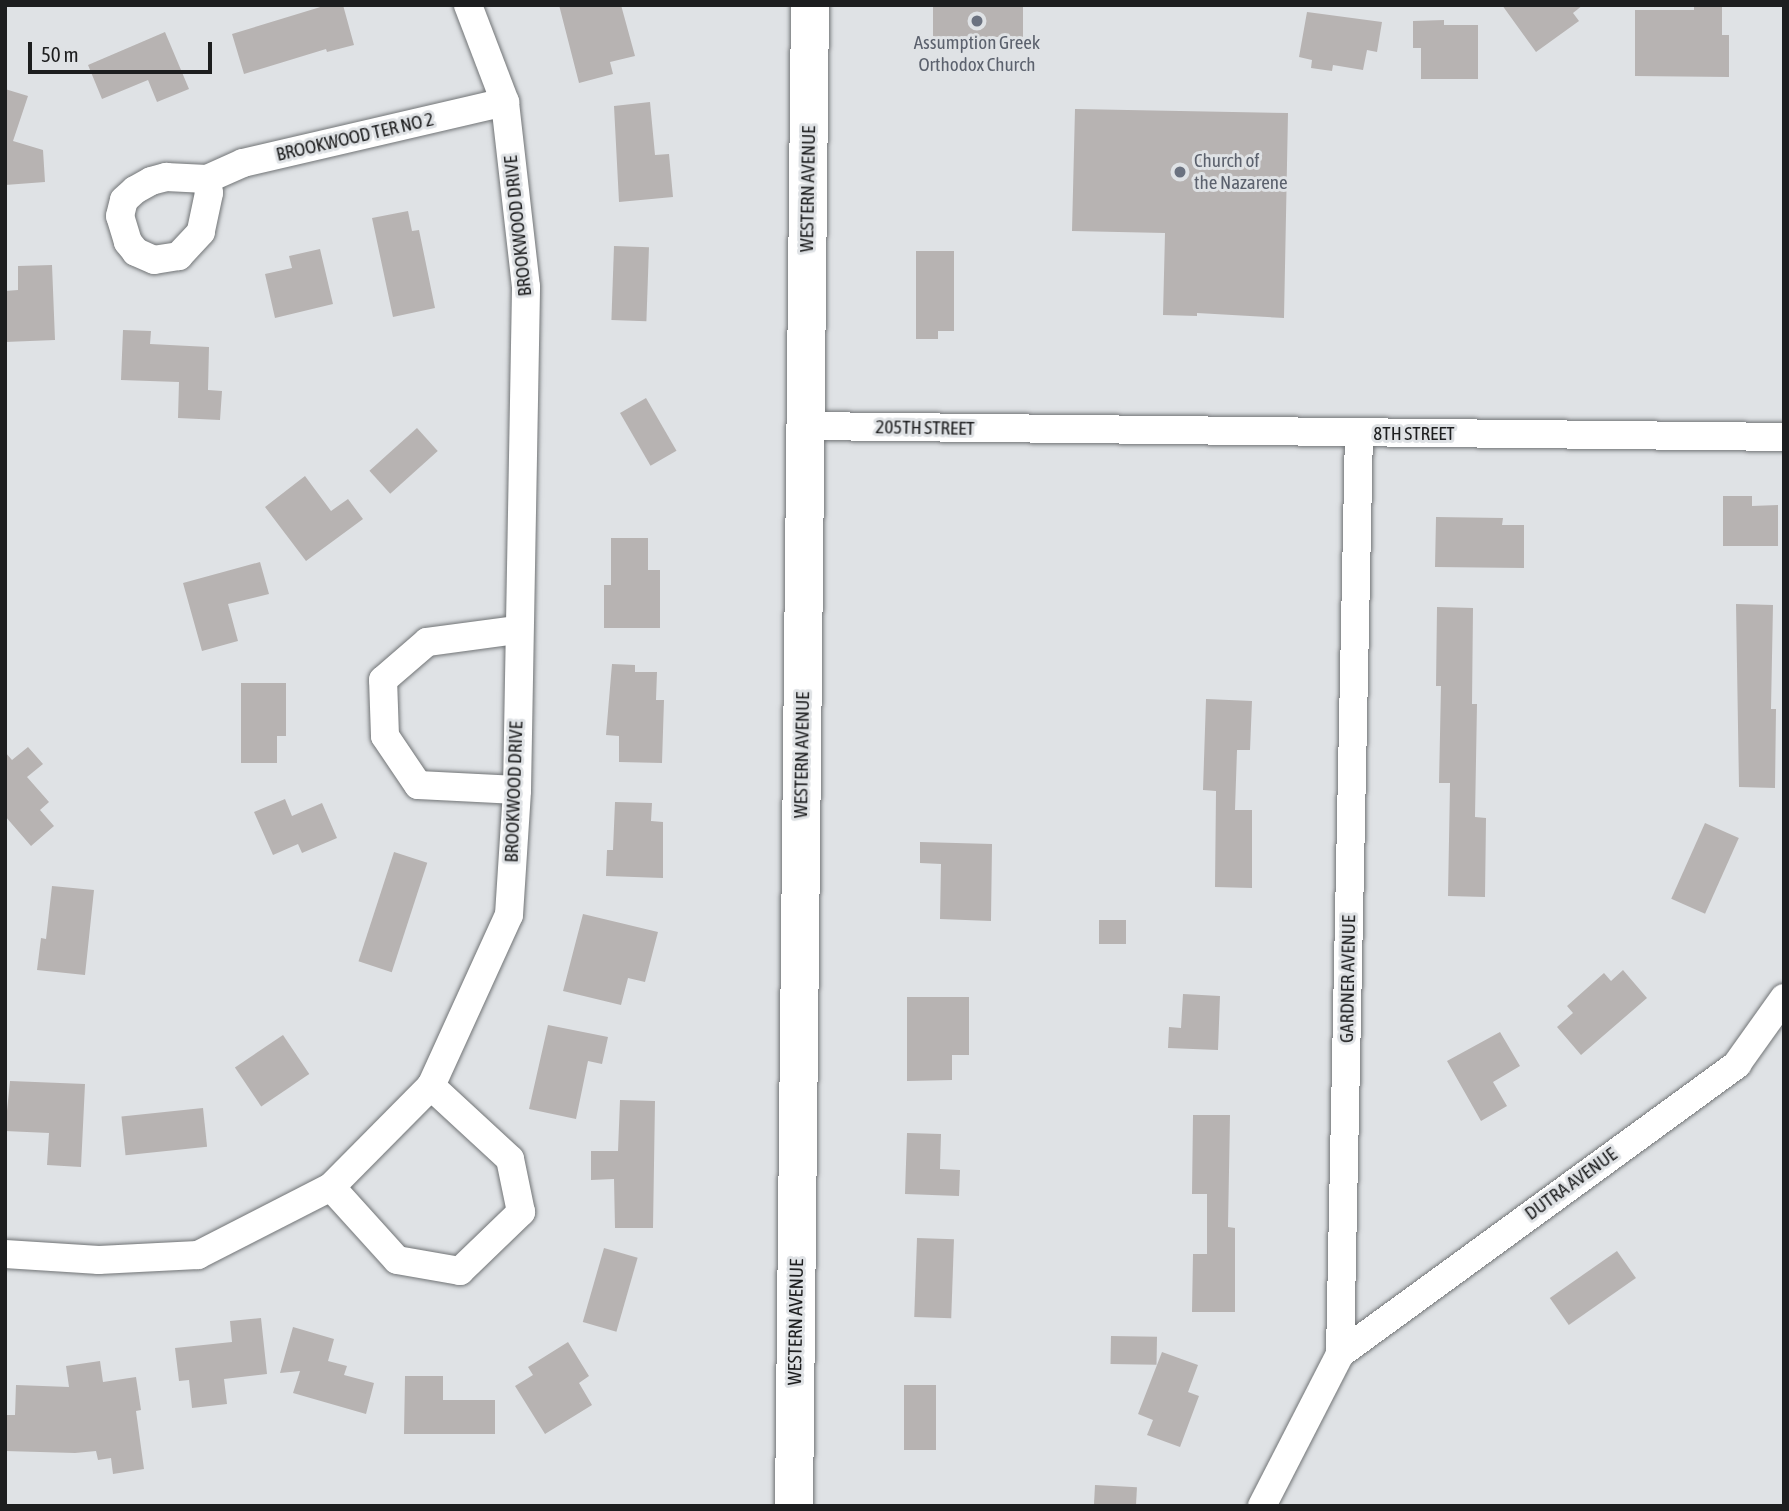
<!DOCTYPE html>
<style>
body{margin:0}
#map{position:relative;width:1789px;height:1511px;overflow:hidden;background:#dfe2e5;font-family:"Asap Condensed",sans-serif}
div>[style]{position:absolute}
.building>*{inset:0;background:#b7b3b2;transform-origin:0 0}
.roads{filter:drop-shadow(0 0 2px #717476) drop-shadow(0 0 2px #717476)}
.minor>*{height:28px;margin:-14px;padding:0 14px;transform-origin:14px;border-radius:14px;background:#fff}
.secondary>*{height:38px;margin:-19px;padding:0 19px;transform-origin:19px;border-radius:19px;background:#fff}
.dots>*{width:19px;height:19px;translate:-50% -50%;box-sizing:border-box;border:4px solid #dfe2e5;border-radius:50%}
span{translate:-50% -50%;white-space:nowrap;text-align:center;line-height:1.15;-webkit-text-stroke:6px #dfe2e5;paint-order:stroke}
.worship-label{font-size:19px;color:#5b616d}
.left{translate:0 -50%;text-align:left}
.street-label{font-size:19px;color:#1d1e1f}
.frame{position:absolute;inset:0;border:7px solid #1d1e1f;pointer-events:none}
.scale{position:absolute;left:28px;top:42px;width:184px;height:32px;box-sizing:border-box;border:4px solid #1d1e1f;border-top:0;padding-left:9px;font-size:21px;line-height:24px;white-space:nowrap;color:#1d1e1f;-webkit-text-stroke:5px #dfe2e5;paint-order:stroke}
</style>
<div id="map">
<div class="building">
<i style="clip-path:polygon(327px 5px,343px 5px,354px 45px,327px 52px,326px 49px,244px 74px,232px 34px)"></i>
<i style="clip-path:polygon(559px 5px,621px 5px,635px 56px,610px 62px,613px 74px,579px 83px)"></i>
<i style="left:933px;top:5px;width:90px;height:32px"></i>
<i style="clip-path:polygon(1502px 5px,1583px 5px,1573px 13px,1579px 21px,1536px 52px)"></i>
<i style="clip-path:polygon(1694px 5px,1722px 5px,1722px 35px,1729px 35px,1729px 77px,1635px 76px,1635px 10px,1694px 10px)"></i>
<i style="clip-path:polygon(1307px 12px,1382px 22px,1377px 52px,1367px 50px,1363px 70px,1333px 65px,1332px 71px,1311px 68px,1312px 60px,1299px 57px)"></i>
<i style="clip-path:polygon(1444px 20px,1444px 25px,1478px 25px,1478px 79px,1421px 79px,1421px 48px,1413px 48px,1413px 21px)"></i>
<i style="clip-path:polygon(165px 32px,189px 89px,157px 102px,148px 80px,102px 99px,88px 65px)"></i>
<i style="clip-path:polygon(5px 89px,28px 96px,13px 141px,43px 150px,45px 182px,5px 185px)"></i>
<i style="clip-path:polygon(650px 102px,655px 155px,669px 154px,673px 197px,619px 202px,614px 106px)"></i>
<i style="clip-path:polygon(1075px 109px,1288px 113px,1284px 318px,1197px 313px,1197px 316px,1163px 315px,1165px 233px,1072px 231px)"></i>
<i style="clip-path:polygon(408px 211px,412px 231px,419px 230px,435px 308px,393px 317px,372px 218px)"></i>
<i style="left:614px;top:246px;width:35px;height:74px;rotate:2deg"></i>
<i style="clip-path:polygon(320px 249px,333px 304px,275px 318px,265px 274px,292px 268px,289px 256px)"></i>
<i style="clip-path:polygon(916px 251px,954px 251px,954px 331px,938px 331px,938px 339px,916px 339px)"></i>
<i style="clip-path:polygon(52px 265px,55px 340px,5px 342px,5px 291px,18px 290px,18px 266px)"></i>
<i style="clip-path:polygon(123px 330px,151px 331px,150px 344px,209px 347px,208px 390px,222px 391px,220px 420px,178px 418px,179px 382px,121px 380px)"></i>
<i style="left:646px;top:398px;width:61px;height:30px;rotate:60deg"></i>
<i style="left:417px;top:428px;width:31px;height:64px;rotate:48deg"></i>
<i style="clip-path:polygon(305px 476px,331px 511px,348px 499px,363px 519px,306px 561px,265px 507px)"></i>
<i style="clip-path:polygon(1723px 496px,1752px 496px,1752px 506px,1778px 505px,1778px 546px,1723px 546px)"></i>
<i style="clip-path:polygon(1436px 517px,1503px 518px,1502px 525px,1524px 525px,1524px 568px,1435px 567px)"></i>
<i style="clip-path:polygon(611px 538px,648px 538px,648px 570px,660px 570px,660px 628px,604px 628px,604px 585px,611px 585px)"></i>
<i style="clip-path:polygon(260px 562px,269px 594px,228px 604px,238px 641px,202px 651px,183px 583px)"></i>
<i style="clip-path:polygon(1736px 604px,1773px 605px,1771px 709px,1776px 709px,1775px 788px,1739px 787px)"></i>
<i style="clip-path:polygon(1437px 607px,1473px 608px,1472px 704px,1477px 704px,1475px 817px,1486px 818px,1485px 897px,1448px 896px,1450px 783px,1439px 783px,1441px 686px,1436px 686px)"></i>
<i style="clip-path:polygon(612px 664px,635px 665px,635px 672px,657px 672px,656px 700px,664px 700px,662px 763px,619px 762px,619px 736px,606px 735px)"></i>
<i style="clip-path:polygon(241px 683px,286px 683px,286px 736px,277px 736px,277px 763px,241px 763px)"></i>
<i style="clip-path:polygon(1206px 699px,1252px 701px,1250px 750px,1237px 750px,1235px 810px,1252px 810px,1252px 888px,1215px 887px,1216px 791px,1203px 790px)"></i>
<i style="clip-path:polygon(28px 747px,43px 764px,27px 777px,49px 802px,40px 810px,54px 826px,31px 846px,5px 816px,5px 752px,12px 760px)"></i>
<i style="clip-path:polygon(285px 799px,292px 816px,322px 803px,337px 838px,302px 853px,298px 844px,273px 855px,254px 812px)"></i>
<i style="clip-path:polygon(615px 802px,652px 803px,651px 821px,663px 822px,663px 878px,606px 876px,607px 850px,613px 850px)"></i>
<i style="left:1705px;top:823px;width:37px;height:83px;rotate:24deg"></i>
<i style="clip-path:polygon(920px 842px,992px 844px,991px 921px,940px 919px,941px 864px,920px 863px)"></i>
<i style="left:394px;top:852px;width:35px;height:115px;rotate:18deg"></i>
<i style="clip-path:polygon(52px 886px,94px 890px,85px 975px,37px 970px,41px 938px,46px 939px)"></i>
<i style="clip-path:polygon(583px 914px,658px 932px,645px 982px,628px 978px,621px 1005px,563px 991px)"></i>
<i style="left:1099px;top:920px;width:27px;height:24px"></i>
<i style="clip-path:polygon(1623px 970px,1647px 998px,1581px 1055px,1557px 1027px,1573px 1013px,1567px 1006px,1604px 973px,1611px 981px)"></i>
<i style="clip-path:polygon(1183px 994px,1220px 996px,1218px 1050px,1168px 1048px,1169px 1027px,1181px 1028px)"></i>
<i style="clip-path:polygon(907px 997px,969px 997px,969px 1055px,952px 1055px,952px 1080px,907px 1081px)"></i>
<i style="clip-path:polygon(548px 1025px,608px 1037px,602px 1064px,588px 1061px,576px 1119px,529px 1109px)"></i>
<i style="clip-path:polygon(1500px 1032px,1520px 1066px,1493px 1082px,1507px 1106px,1481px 1121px,1447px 1061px)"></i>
<i style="left:283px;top:1035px;width:47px;height:58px;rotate:56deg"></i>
<i style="clip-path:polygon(10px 1081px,85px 1084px,81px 1167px,47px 1165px,49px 1133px,5px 1131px)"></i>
<i style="clip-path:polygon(620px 1100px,655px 1101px,653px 1228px,615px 1228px,614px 1179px,591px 1180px,591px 1151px,618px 1151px)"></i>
<i style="left:203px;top:1108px;width:39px;height:82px;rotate:84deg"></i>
<i style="clip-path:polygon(1193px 1115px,1230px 1115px,1228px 1227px,1235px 1228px,1235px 1312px,1192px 1312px,1193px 1254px,1207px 1254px,1207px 1194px,1192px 1194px)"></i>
<i style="clip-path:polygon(907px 1133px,941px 1134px,940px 1169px,960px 1170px,959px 1196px,905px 1194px)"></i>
<i style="left:917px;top:1238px;width:37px;height:79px;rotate:2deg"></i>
<i style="left:604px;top:1248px;width:35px;height:77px;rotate:16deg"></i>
<i style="left:1617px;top:1251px;width:33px;height:82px;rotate:55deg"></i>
<i style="clip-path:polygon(261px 1318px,267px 1374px,224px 1379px,227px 1404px,192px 1408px,189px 1380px,179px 1381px,175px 1348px,232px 1342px,230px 1321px)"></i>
<i style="clip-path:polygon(293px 1327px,334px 1339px,328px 1361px,347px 1366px,344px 1375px,374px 1383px,366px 1414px,293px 1393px,300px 1371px,280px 1373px)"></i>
<i style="left:1111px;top:1336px;width:46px;height:28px;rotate:1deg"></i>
<i style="clip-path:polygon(568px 1342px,589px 1376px,579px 1383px,592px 1405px,545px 1434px,515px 1386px,533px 1375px,528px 1367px)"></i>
<i style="clip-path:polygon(1162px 1352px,1198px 1365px,1188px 1392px,1199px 1396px,1180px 1447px,1147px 1435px,1153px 1420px,1138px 1414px)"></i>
<i style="clip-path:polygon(100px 1361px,103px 1382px,136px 1377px,141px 1410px,136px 1411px,144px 1469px,113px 1474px,111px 1458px,98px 1460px,96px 1451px,75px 1453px,5px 1451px,5px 1415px,15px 1415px,16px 1385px,69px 1387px,66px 1366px)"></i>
<i style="clip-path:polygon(405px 1376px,443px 1376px,443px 1400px,495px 1400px,495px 1434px,404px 1434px)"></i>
<i style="left:904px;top:1385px;width:32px;height:65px"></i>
<i style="left:1095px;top:1485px;width:42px;height:21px;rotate:3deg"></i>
</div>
<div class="roads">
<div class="minor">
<i style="left:207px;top:179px;width:14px;rotate:82deg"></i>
<i style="left:209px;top:193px;width:40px;rotate:102deg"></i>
<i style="left:201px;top:232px;width:33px;rotate:133deg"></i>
<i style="left:179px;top:256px;width:25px;rotate:171deg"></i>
<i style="left:154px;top:260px;width:20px;rotate:-156deg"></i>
<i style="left:136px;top:252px;width:13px;rotate:-129deg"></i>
<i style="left:128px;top:242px;width:27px;rotate:-107deg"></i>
<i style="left:120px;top:216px;width:16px;rotate:-76deg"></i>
<i style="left:124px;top:200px;width:15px;rotate:-42deg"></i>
<i style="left:135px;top:190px;width:18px;rotate:-29deg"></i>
<i style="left:151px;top:181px;width:16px;rotate:-15deg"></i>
<i style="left:166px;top:177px;width:41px;rotate:2.8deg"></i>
<i style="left:207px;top:179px;width:39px;rotate:-24deg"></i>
<i style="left:243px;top:163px;width:269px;rotate:-13.1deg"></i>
<i style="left:805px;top:426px;width:979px;rotate:0.64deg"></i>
<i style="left:517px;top:790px;width:99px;rotate:-177.1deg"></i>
<i style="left:418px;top:785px;width:59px;rotate:-124deg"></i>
<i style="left:385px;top:736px;width:56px;rotate:-92deg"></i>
<i style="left:383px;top:680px;width:58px;rotate:-40.8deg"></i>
<i style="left:427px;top:642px;width:91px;rotate:-7.6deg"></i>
<i style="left:331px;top:1187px;width:98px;rotate:47.9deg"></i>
<i style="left:397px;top:1260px;width:64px;rotate:9.9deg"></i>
<i style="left:460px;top:1271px;width:85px;rotate:-44deg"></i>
<i style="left:521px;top:1212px;width:54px;rotate:-101.7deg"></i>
<i style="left:510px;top:1159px;width:108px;rotate:-137.3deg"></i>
<i style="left:5px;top:1254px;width:94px;rotate:3.7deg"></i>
<i style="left:99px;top:1260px;width:99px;rotate:-2.9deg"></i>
<i style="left:198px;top:1255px;width:149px;rotate:-27.1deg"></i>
<i style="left:331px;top:1187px;width:142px;rotate:-45.3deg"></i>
<i style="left:431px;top:1086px;width:188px;rotate:-65.5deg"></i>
<i style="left:509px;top:915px;width:125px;rotate:-86.3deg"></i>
<i style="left:517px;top:790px;width:503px;rotate:-88.97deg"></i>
<i style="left:526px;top:287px;width:186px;rotate:-96.5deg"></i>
<i style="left:505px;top:102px;width:104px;rotate:-110.9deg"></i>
<i style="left:1340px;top:1354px;width:492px;rotate:-36.1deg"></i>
<i style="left:1737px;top:1064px;width:81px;rotate:-54.5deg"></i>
<i style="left:1262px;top:1506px;width:171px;rotate:-62.8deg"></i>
<i style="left:1340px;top:1354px;width:920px;rotate:-88.82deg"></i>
</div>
<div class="secondary">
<i style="left:794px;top:1506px;width:1501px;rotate:-89.39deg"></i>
</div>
</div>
<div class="dots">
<i style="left:977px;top:21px;background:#6b7280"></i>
<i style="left:1180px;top:172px;background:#6b7280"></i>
</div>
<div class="worship-label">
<span style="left:977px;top:54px">Assumption Greek<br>Orthodox Church</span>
<span class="left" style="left:1194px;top:172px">Church of<br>the Nazarene</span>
</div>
<div class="street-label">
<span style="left:355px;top:137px;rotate:-13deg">BROOKWOOD TER NO 2</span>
<span style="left:808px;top:189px;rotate:-89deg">WESTERN AVENUE</span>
<span style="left:518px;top:226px;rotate:-96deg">BROOKWOOD DRIVE</span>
<span style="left:925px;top:428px;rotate:1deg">205TH STREET</span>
<span style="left:1414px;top:434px">8TH STREET</span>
<span style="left:802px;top:755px;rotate:-89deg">WESTERN AVENUE</span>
<span style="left:514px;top:792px;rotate:-88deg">BROOKWOOD DRIVE</span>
<span style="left:1348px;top:979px;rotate:-89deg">GARDNER AVENUE</span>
<span style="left:1571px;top:1184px;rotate:-36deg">DUTRA AVENUE</span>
<span style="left:796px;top:1322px;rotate:-89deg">WESTERN AVENUE</span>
</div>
<div class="frame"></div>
<div class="scale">50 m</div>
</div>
